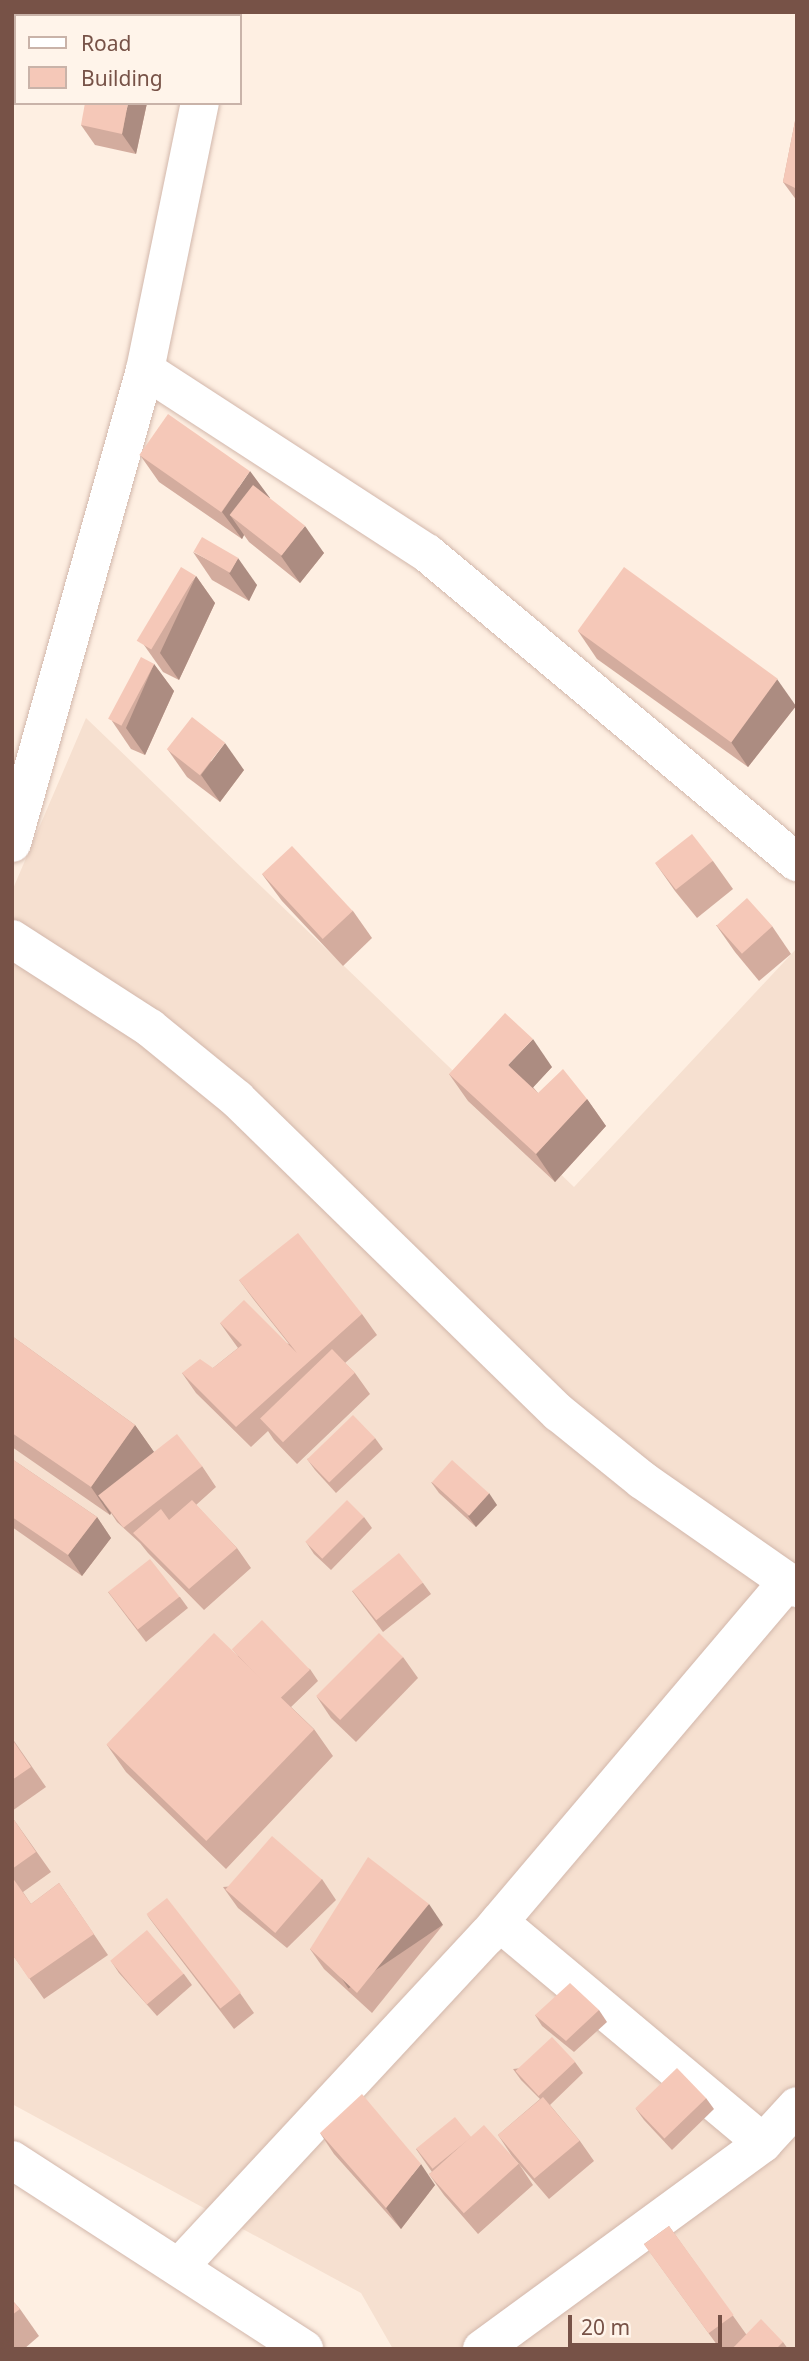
<!DOCTYPE html>
<style>
body{margin:0}
#map{position:relative;width:809px;height:2361px;overflow:hidden;background:#feefe2;font-family:"Noto Sans",sans-serif}
div>[style]{position:absolute}
.residential>*{inset:0;background:#f6e0d0}
.roads{filter:drop-shadow(0 0 2px #d2b7ab) drop-shadow(0 0 2px #d2b7ab)}
.minor>*{height:38px;margin:-19px;padding:0 19px;transform-origin:19px;border-radius:19px;background:#fff}
.wall>*{inset:0;background:#d3ac9e}
.shaded-wall>*{inset:0;background:#ac8c81;transform-origin:0 0}
.building>*{inset:0;background:#f5c8b8;transform-origin:0 0}
span{translate:-50% -50%;white-space:nowrap;text-align:center;line-height:1.15;-webkit-text-stroke:7px #fff4ea;paint-order:stroke}
.frame{position:absolute;inset:0;border:14px solid #775247;pointer-events:none}
.legend{position:absolute;left:14px;top:14px;width:228px;height:91px;box-sizing:border-box;background:#fff4ea;border:2px solid #c9b3a9;margin:0;padding:9px 12px;list-style:none;font-size:21px;color:#775247}
.legend li{display:flex;align-items:center;gap:14px;height:35px}
.legend b{width:35px;border:2px solid #c9b3a9}
.scale{position:absolute;left:568px;top:2315px;width:154px;height:32px;box-sizing:border-box;border:4px solid #775247;border-top:0;padding-left:9px;font-size:21px;line-height:24px;white-space:nowrap;color:#775247;-webkit-text-stroke:5px #fff4ea;paint-order:stroke}
</style>
<div id="map">
<div class="residential">
<i style="clip-path:polygon(86px 718px,574px 1187px,797px 948px,797px 2349px,393px 2349px,361px 2293px,12px 2104px,12px 891px)"></i>
</div>
<div class="roads">
<div class="minor">
<i style="left:212px;top:16px;width:4px;rotate:-76deg"></i>
<i style="left:145px;top:370px;width:336px;rotate:33deg"></i>
<i style="left:427px;top:553px;width:482px;rotate:39.9deg"></i>
<i style="left:12px;top:843px;width:491px;rotate:-74.3deg"></i>
<i style="left:145px;top:370px;width:273px;rotate:-78.4deg"></i>
<i style="left:12px;top:939px;width:164px;rotate:32.8deg"></i>
<i style="left:150px;top:1028px;width:112px;rotate:39.2deg"></i>
<i style="left:237px;top:1099px;width:450px;rotate:44.3deg"></i>
<i style="left:559px;top:1413px;width:107px;rotate:38.9deg"></i>
<i style="left:642px;top:1480px;width:189px;rotate:34.9deg"></i>
<i style="left:499px;top:1922px;width:344px;rotate:39.9deg"></i>
<i style="left:12px;top:2160px;width:348px;rotate:32.9deg"></i>
<i style="left:179px;top:2267px;width:452px;rotate:-47.1deg"></i>
<i style="left:487px;top:1936px;width:464px;rotate:-49.7deg"></i>
<i style="left:482px;top:2349px;width:348px;rotate:-36.2deg"></i>
<i style="left:763px;top:2143px;width:50px;rotate:-47.4deg"></i>
</div>
</div>
<div class="wall">
<i style="clip-path:polygon(147px 103px,136px 154px,95px 145px,81px 125px)"></i>
<i style="clip-path:polygon(797px 111px,797px 201px,783px 182px)"></i>
<i style="clip-path:polygon(140px 455px,268px 497px,324px 553px,300px 583px,249px 542px,244px 535px,242px 539px,159px 482px)"></i>
<i style="clip-path:polygon(193px 552px,257px 585px,249px 601px,212px 580px)"></i>
<i style="clip-path:polygon(196px 576px,215px 603px,179px 680px,163px 672px,144px 645px)"></i>
<i style="clip-path:polygon(578px 631px,796px 706px,748px 767px,597px 659px)"></i>
<i style="clip-path:polygon(154px 664px,174px 691px,145px 755px,131px 749px,112px 721px)"></i>
<i style="clip-path:polygon(168px 750px,244px 770px,220px 802px,187px 777px)"></i>
<i style="clip-path:polygon(713px 861px,733px 889px,697px 918px,675px 891px,656px 864px)"></i>
<i style="clip-path:polygon(262px 874px,353px 911px,372px 938px,343px 966px,282px 901px)"></i>
<i style="clip-path:polygon(716px 925px,772px 926px,791px 954px,759px 981px,735px 952px)"></i>
<i style="clip-path:polygon(552px 1067px,533px 1087px,538px 1093px,587px 1099px,606px 1126px,555px 1182px,468px 1101px,449px 1074px)"></i>
<i style="clip-path:polygon(239px 1280px,362px 1314px,377px 1335px,345px 1363px,355px 1373px,370px 1394px,297px 1464px,274px 1440px,268px 1431px,251px 1447px,196px 1393px,182px 1373px,213px 1368px,238px 1348px,220px 1323px,289px 1344px,254px 1300px)"></i>
<i style="clip-path:polygon(12px 1336px,135px 1425px,154px 1452px,149px 1460px,202px 1466px,216px 1487px,196px 1505px,237px 1548px,251px 1568px,204px 1610px,148px 1553px,140px 1543px,117px 1522px,111px 1513px,110px 1515px,12px 1447px)"></i>
<i style="clip-path:polygon(375px 1438px,383px 1449px,336px 1493px,315px 1470px,307px 1459px)"></i>
<i style="clip-path:polygon(12px 1459px,97px 1517px,111px 1538px,82px 1576px,12px 1527px)"></i>
<i style="clip-path:polygon(431px 1482px,497px 1505px,476px 1527px,439px 1493px)"></i>
<i style="clip-path:polygon(364px 1517px,372px 1528px,331px 1570px,314px 1554px,306px 1542px)"></i>
<i style="clip-path:polygon(423px 1583px,431px 1594px,383px 1632px,352px 1591px)"></i>
<i style="clip-path:polygon(108px 1592px,180px 1597px,188px 1608px,146px 1642px)"></i>
<i style="clip-path:polygon(233px 1650px,310px 1669px,318px 1681px,291px 1707px,314px 1729px,333px 1756px,226px 1869px,126px 1772px,107px 1745px,238px 1656px)"></i>
<i style="clip-path:polygon(403px 1657px,418px 1678px,356px 1742px,331px 1718px,317px 1697px)"></i>
<i style="clip-path:polygon(12px 1738px,46px 1787px,12px 1811px)"></i>
<i style="clip-path:polygon(12px 1817px,51px 1872px,23px 1892px,31px 1904px,59px 1883px,108px 1955px,44px 1999px,12px 1954px)"></i>
<i style="clip-path:polygon(322px 1879px,336px 1900px,287px 1948px,238px 1908px,223px 1887px)"></i>
<i style="clip-path:polygon(147px 1915px,240px 1993px,254px 2013px,234px 2029px,162px 1935px)"></i>
<i style="clip-path:polygon(443px 1925px,372px 2013px,324px 1969px,310px 1949px)"></i>
<i style="clip-path:polygon(111px 1961px,184px 1974px,192px 1985px,157px 2016px,119px 1973px)"></i>
<i style="clip-path:polygon(599px 2010px,607px 2022px,574px 2052px,542px 2026px,535px 2015px)"></i>
<i style="clip-path:polygon(575px 2062px,583px 2073px,550px 2105px,580px 2141px,594px 2161px,549px 2199px,512px 2156px,498px 2135px,540px 2099px,521px 2080px,513px 2069px)"></i>
<i style="clip-path:polygon(706px 2098px,714px 2109px,672px 2150px,644px 2120px,636px 2109px)"></i>
<i style="clip-path:polygon(320px 2133px,435px 2185px,401px 2229px,334px 2154px)"></i>
<i style="clip-path:polygon(471px 2137px,519px 2164px,533px 2185px,478px 2234px,444px 2195px,429px 2174px,432px 2172px,416px 2149px)"></i>
<i style="clip-path:polygon(669px 2226px,746px 2334px,783px 2342px,788px 2349px,732px 2349px,735px 2346px,731px 2349px,720px 2349px,644px 2244px)"></i>
<i style="clip-path:polygon(12px 2300px,20px 2309px,39px 2336px,24px 2349px,12px 2349px)"></i>
</div>
<div class="shaded-wall">
<i style="clip-path:polygon(128px 103px,147px 103px,136px 154px,122px 134px)"></i>
<i style="clip-path:polygon(250px 471px,270px 498px,230px 515px,244px 535px,242px 539px,222px 512px)"></i>
<i style="clip-path:polygon(305px 526px,324px 553px,300px 583px,281px 556px)"></i>
<i style="clip-path:polygon(238px 558px,257px 585px,249px 601px,229px 573px)"></i>
<i style="clip-path:polygon(196px 576px,215px 603px,179px 680px,160px 653px)"></i>
<i style="clip-path:polygon(154px 664px,174px 691px,145px 755px,126px 728px)"></i>
<i style="clip-path:polygon(777px 679px,796px 706px,748px 767px,729px 739px)"></i>
<i style="clip-path:polygon(225px 743px,244px 770px,220px 802px,201px 775px)"></i>
<i style="clip-path:polygon(533px 1039px,552px 1067px,528px 1093px,508px 1065px)"></i>
<i style="clip-path:polygon(587px 1099px,606px 1126px,555px 1182px,536px 1154px)"></i>
<i style="clip-path:polygon(135px 1425px,154px 1452px,113px 1510px,103px 1502px,111px 1513px,110px 1515px,91px 1487px)"></i>
<i style="clip-path:polygon(489px 1493px,497px 1505px,476px 1527px,468px 1516px)"></i>
<i style="clip-path:polygon(97px 1517px,111px 1538px,82px 1576px,68px 1555px)"></i>
<i style="left:429px;top:1904px;width:25px;height:114px;rotate:56deg"></i>
<i style="clip-path:polygon(421px 2164px,435px 2185px,401px 2229px,386px 2208px)"></i>
</div>
<div class="building">
<i style="clip-path:polygon(85px 103px,128px 103px,122px 134px,81px 125px)"></i>
<i style="clip-path:polygon(797px 111px,797px 189px,783px 182px)"></i>
<i style="left:168px;top:414px;width:100px;height:50px;rotate:35deg"></i>
<i style="left:253px;top:485px;width:66px;height:38px;rotate:38deg"></i>
<i style="left:202px;top:537px;width:42px;height:17px;rotate:30deg"></i>
<i style="left:181px;top:567px;width:17px;height:86px;rotate:31deg"></i>
<i style="left:624px;top:567px;width:190px;height:79px;rotate:36deg"></i>
<i style="left:141px;top:657px;width:15px;height:70px;rotate:28deg"></i>
<i style="left:192px;top:717px;width:42px;height:41px;rotate:38deg"></i>
<i style="left:692px;top:834px;width:34px;height:47px;rotate:52deg"></i>
<i style="left:292px;top:846px;width:89px;height:41px;rotate:47deg"></i>
<i style="left:747px;top:898px;width:38px;height:41px;rotate:48deg"></i>
<i style="clip-path:polygon(505px 1013px,533px 1039px,508px 1065px,538px 1093px,563px 1069px,587px 1099px,536px 1154px,449px 1074px)"></i>
<i style="clip-path:polygon(298px 1233px,362px 1314px,236px 1427px,182px 1373px,200px 1359px,213px 1368px,242px 1345px,220px 1323px,244px 1300px,297px 1353px,239px 1280px)"></i>
<i style="clip-path:polygon(12px 1336px,135px 1425px,91px 1487px,12px 1433px)"></i>
<i style="left:332px;top:1349px;width:33px;height:100px;rotate:46deg"></i>
<i style="left:353px;top:1415px;width:32px;height:64px;rotate:46deg"></i>
<i style="left:177px;top:1434px;width:41px;height:100px;rotate:52deg"></i>
<i style="clip-path:polygon(12px 1459px,97px 1517px,68px 1555px,12px 1517px)"></i>
<i style="left:452px;top:1460px;width:50px;height:30px;rotate:42deg"></i>
<i style="clip-path:polygon(192px 1500px,237px 1548px,189px 1589px,133px 1533px,161px 1509px,169px 1520px)"></i>
<i style="left:347px;top:1500px;width:24px;height:59px;rotate:45deg"></i>
<i style="left:399px;top:1553px;width:38px;height:60px;rotate:51deg"></i>
<i style="left:150px;top:1559px;width:48px;height:53px;rotate:52deg"></i>
<i style="left:262px;top:1620px;width:69px;height:42px;rotate:46deg"></i>
<i style="left:214px;top:1633px;width:139px;height:155px;rotate:44deg"></i>
<i style="left:379px;top:1633px;width:34px;height:89px;rotate:45deg"></i>
<i style="clip-path:polygon(12px 1739px,31px 1767px,12px 1780px)"></i>
<i style="clip-path:polygon(12px 1817px,36px 1852px,12px 1869px)"></i>
<i style="left:272px;top:1836px;width:66px;height:71px;rotate:41deg"></i>
<i style="clip-path:polygon(368px 1857px,429px 1904px,357px 1993px,310px 1949px)"></i>
<i style="clip-path:polygon(12px 1877px,31px 1904px,59px 1883px,94px 1934px,29px 1979px,12px 1954px)"></i>
<i style="left:167px;top:1898px;width:120px;height:26px;rotate:52deg"></i>
<i style="left:147px;top:1930px;width:57px;height:48px;rotate:50deg"></i>
<i style="clip-path:polygon(570px 1983px,599px 2010px,566px 2041px,535px 2015px)"></i>
<i style="left:552px;top:2037px;width:34px;height:50px;rotate:47deg"></i>
<i style="left:677px;top:2068px;width:42px;height:58px;rotate:46deg"></i>
<i style="clip-path:polygon(362px 2094px,421px 2164px,386px 2208px,320px 2133px)"></i>
<i style="left:543px;top:2097px;width:57px;height:59px;rotate:50deg"></i>
<i style="left:455px;top:2117px;width:26px;height:50px;rotate:51deg"></i>
<i style="left:484px;top:2125px;width:52px;height:74px;rotate:48deg"></i>
<i style="left:669px;top:2226px;width:110px;height:31px;rotate:54deg"></i>
<i style="clip-path:polygon(12px 2300px,20px 2309px,12px 2315px)"></i>
<i style="clip-path:polygon(761px 2319px,783px 2342px,776px 2349px,732px 2349px)"></i>
</div>
<div class="frame"></div>
<ul class="legend">
<li><b style="height:9px;background:#fff"></b>Road</li>
<li><b style="height:19px;background:#f5c8b8"></b>Building</li>
</ul>
<div class="scale">20 m</div>
</div>
